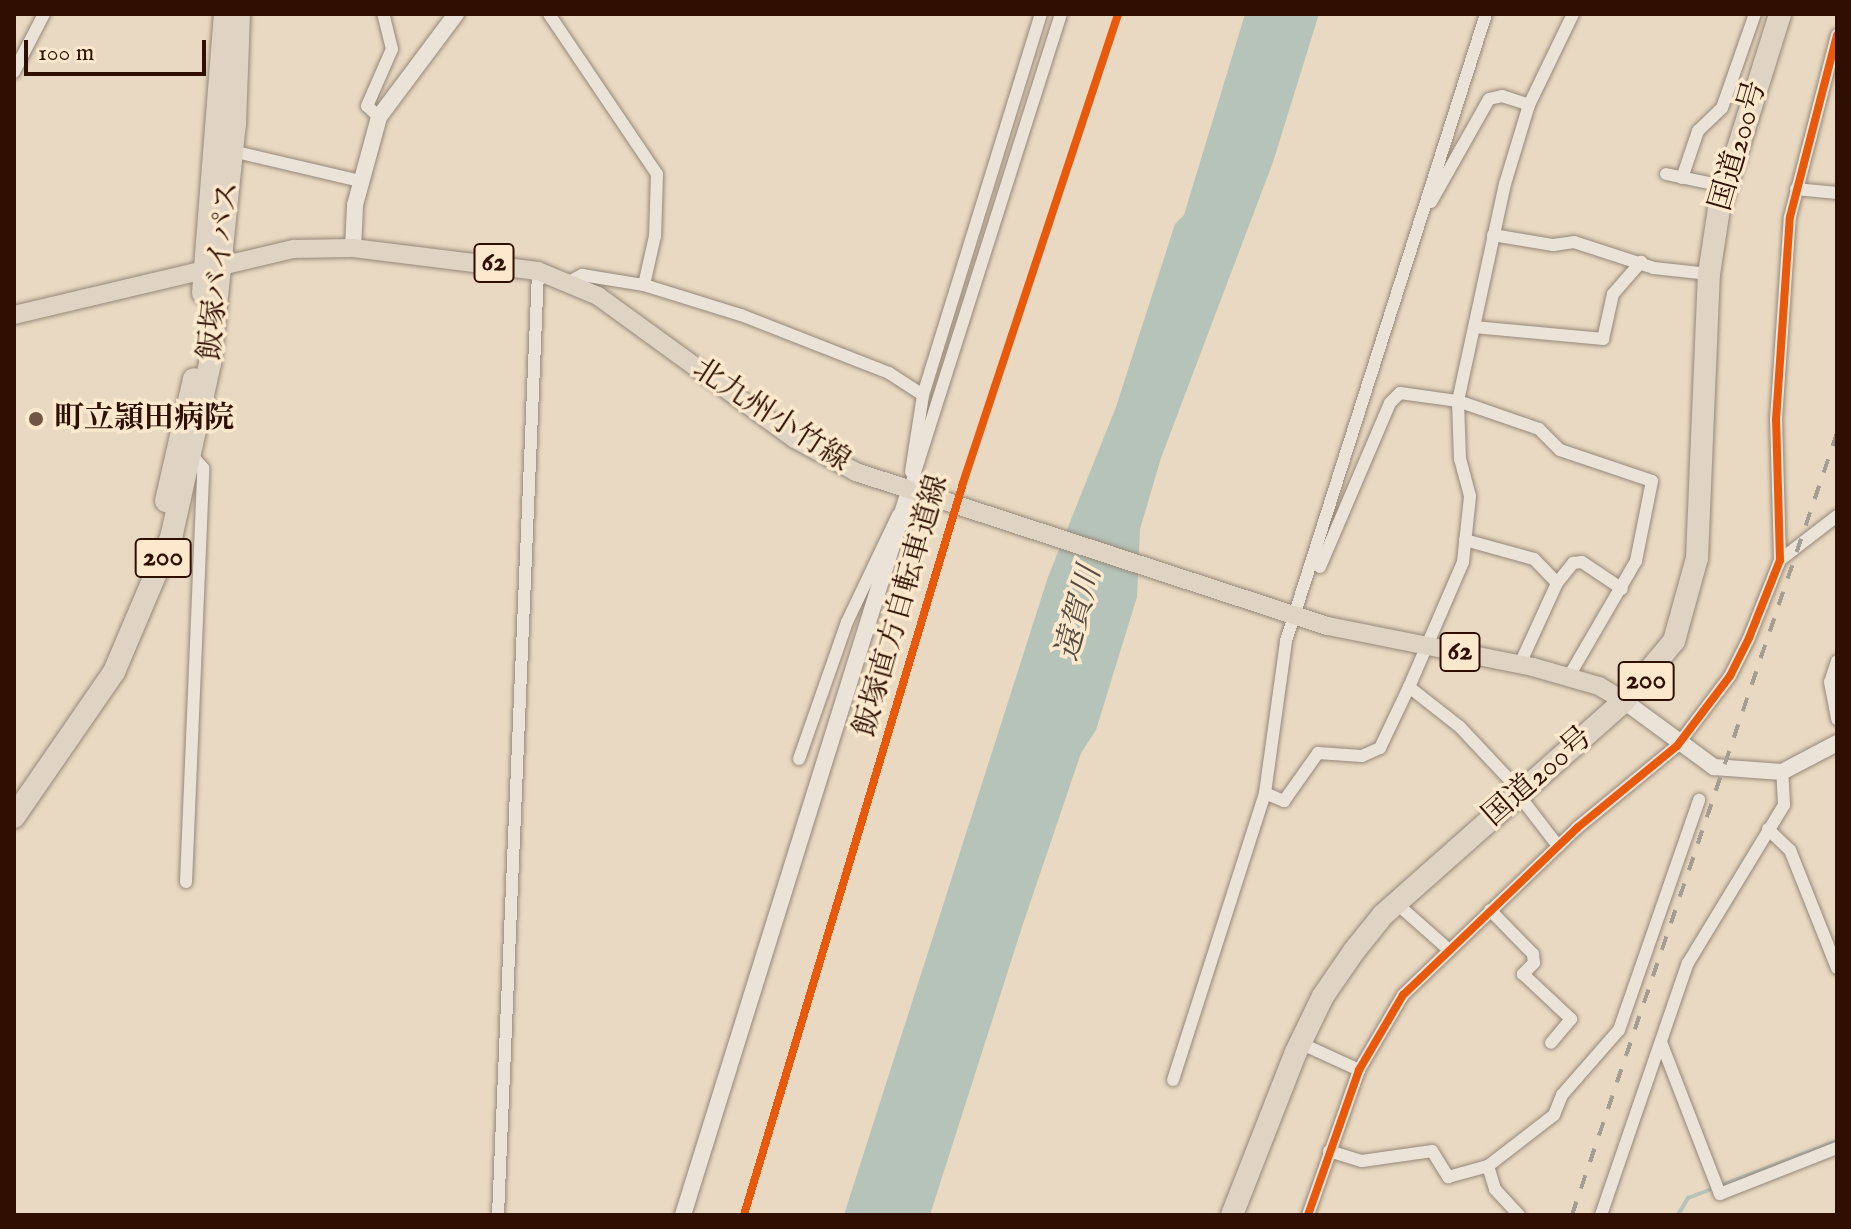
<!DOCTYPE html>
<meta charset="utf-8">
<style>
body{margin:0}
#map{position:relative;width:1851px;height:1229px;overflow:hidden;background:#e9d9c2;font-family:"IM FELL English","Noto Serif JP",serif}
div>[style]{position:absolute}
.water>*{inset:0;background:#b6c3b8}
.stream>*{height:4px;margin:-2px;padding:0 2px;transform-origin:2px;border-radius:2px;background:#b6c3b8}
.roads{filter:drop-shadow(0 0 2px #958879) drop-shadow(0 0 2px #958879)}
.street>*{height:12px;margin:-6px;padding:0 6px;transform-origin:6px;border-radius:6px;background:#ece3d8}
.secondary>*{height:16px;margin:-8px;padding:0 8px;transform-origin:8px;border-radius:8px;background:#ece3d8}
.primary>*{height:18px;margin:-9px;padding:0 9px;transform-origin:9px;border-radius:9px;background:#dfd3c3}
.highway>*{height:22px;margin:-11px;padding:0 11px;transform-origin:11px;border-radius:11px;background:#dfd3c3}
.rail>*{height:4px;margin-top:-2px;transform-origin:0;background:repeating-linear-gradient(90deg,#a69d92 0 14px,transparent 0 28px)}
.cycleway>*{height:8px;margin:-4px;padding:0 4px;transform-origin:4px;border-radius:4px;background:#e8590c}
.dots>*{width:22px;height:22px;translate:-50% -50%;box-sizing:border-box;border:4px solid #fbe8cd;border-radius:50%}
span{translate:-50% -50%;white-space:nowrap;text-align:center;line-height:1.15;-webkit-text-stroke:7px #fbe8cd;paint-order:stroke}
.shield-label span{padding:2px 6px;background:#fbe8cd;border:2px solid;border-radius:6px;-webkit-text-stroke-width:0}
.shield-label{font-size:28px;color:#2e0f01;font-weight:700}
.street-label{font-size:30px;color:#2e0f01}
.poi-label{font-size:30px;color:#2e0f01;font-weight:700}
.left{translate:0 -50%;text-align:left}
.water-label{font-size:32px;color:#564b40;font-style:italic}
.frame{position:absolute;inset:0;border:16px solid #2e0f01;pointer-events:none}
.scale{position:absolute;left:24px;top:40px;width:182px;height:36px;box-sizing:border-box;border:4px solid #2e0f01;border-top:0;padding-left:10px;font-size:24px;line-height:28px;white-space:nowrap;color:#2e0f01;-webkit-text-stroke:6px #fbe8cd;paint-order:stroke}
</style>
<div id="map">
<div class="water">
<i style="clip-path:polygon(1245px 14px,1319px 14px,1273px 162px,1161px 458px,1140px 529px,1137px 597px,1096px 730px,1081px 753px,1022px 927px,930px 1215px,844px 1215px,1048px 577px,1116px 407px,1175px 224px,1184px 215px)"></i>
</div>
<div class="stream">
<i style="left:1678px;top:1215px;width:20px;rotate:-60deg"></i>
<i style="left:1688px;top:1198px;width:160px;rotate:-20.9deg"></i>
</div>
<div class="roads">
<div class="street">
<i style="left:549px;top:14px;width:193px;rotate:56deg"></i>
<i style="left:657px;top:174px;width:62px;rotate:91.8deg"></i>
<i style="left:655px;top:236px;width:50px;rotate:102.7deg"></i>
<i style="left:14px;top:72px;width:65px;rotate:-62.7deg"></i>
<i style="left:379px;top:117px;width:16px;rotate:-137deg"></i>
<i style="left:367px;top:106px;width:62px;rotate:-66.3deg"></i>
<i style="left:392px;top:49px;width:36px;rotate:-104deg"></i>
<i style="left:232px;top:151px;width:131px;rotate:13.2deg"></i>
<i style="left:1666px;top:174px;width:58px;rotate:11.9deg"></i>
<i style="left:1682px;top:178px;width:50px;rotate:-71.2deg"></i>
<i style="left:1698px;top:131px;width:33px;rotate:-44deg"></i>
<i style="left:1722px;top:108px;width:100px;rotate:-70.7deg"></i>
<i style="left:1796px;top:189px;width:41px;rotate:5.6deg"></i>
<i style="left:1431px;top:202px;width:118px;rotate:-60.6deg"></i>
<i style="left:1489px;top:99px;width:13px;rotate:-13deg"></i>
<i style="left:1502px;top:96px;width:28px;rotate:18deg"></i>
<i style="left:1493px;top:235px;width:61px;rotate:9.5deg"></i>
<i style="left:1553px;top:245px;width:21px;rotate:-8deg"></i>
<i style="left:1574px;top:242px;width:84px;rotate:18deg"></i>
<i style="left:1654px;top:268px;width:55px;rotate:6.2deg"></i>
<i style="left:571px;top:281px;width:13px;rotate:-29deg"></i>
<i style="left:582px;top:275px;width:63px;rotate:9.2deg"></i>
<i style="left:644px;top:285px;width:102px;rotate:17.2deg"></i>
<i style="left:741px;top:315px;width:159px;rotate:21.4deg"></i>
<i style="left:889px;top:373px;width:40px;rotate:32.9deg"></i>
<i style="left:923px;top:395px;width:399px;rotate:-72.8deg"></i>
<i style="left:1474px;top:327px;width:130px;rotate:5.3deg"></i>
<i style="left:1603px;top:339px;width:46px;rotate:-77.5deg"></i>
<i style="left:1613px;top:294px;width:43px;rotate:-48.8deg"></i>
<i style="left:911px;top:472px;width:78px;rotate:-81.1deg"></i>
<i style="left:909px;top:491px;width:501px;rotate:-72.33deg"></i>
<i style="left:1465px;top:540px;width:72px;rotate:15.4deg"></i>
<i style="left:1534px;top:559px;width:33px;rotate:46deg"></i>
<i style="left:1780px;top:560px;width:72px;rotate:-37.7deg"></i>
<i style="left:1320px;top:567px;width:178px;rotate:-66.9deg"></i>
<i style="left:1390px;top:403px;width:14px;rotate:-45deg"></i>
<i style="left:1400px;top:393px;width:59px;rotate:7.9deg"></i>
<i style="left:1458px;top:401px;width:86px;rotate:19.1deg"></i>
<i style="left:1539px;top:429px;width:30px;rotate:45deg"></i>
<i style="left:1560px;top:450px;width:97px;rotate:18.6deg"></i>
<i style="left:1652px;top:481px;width:82px;rotate:101.3deg"></i>
<i style="left:1636px;top:561px;width:135px;rotate:120.2deg"></i>
<i style="left:1837px;top:661px;width:22px;rotate:108deg"></i>
<i style="left:1830px;top:682px;width:38px;rotate:79deg"></i>
<i style="left:1520px;top:664px;width:89px;rotate:-65.4deg"></i>
<i style="left:1557px;top:583px;width:26px;rotate:-51deg"></i>
<i style="left:1573px;top:563px;width:9px;rotate:-6deg"></i>
<i style="left:1582px;top:562px;width:48px;rotate:34deg"></i>
<i style="left:799px;top:759px;width:145px;rotate:-70.7deg"></i>
<i style="left:847px;top:622px;width:119px;rotate:-64.5deg"></i>
<i style="left:1521px;top:792px;width:89px;rotate:-133.2deg"></i>
<i style="left:1460px;top:727px;width:65px;rotate:-141.9deg"></i>
<i style="left:1409px;top:687px;width:136px;rotate:-66.6deg"></i>
<i style="left:1463px;top:562px;width:66px;rotate:-83.9deg"></i>
<i style="left:1470px;top:496px;width:38px;rotate:-105deg"></i>
<i style="left:1460px;top:459px;width:58px;rotate:-92deg"></i>
<i style="left:1458px;top:401px;width:222px;rotate:-77.8deg"></i>
<i style="left:1505px;top:184px;width:83px;rotate:-73.1deg"></i>
<i style="left:1529px;top:105px;width:101px;rotate:-64.2deg"></i>
<i style="left:1265px;top:793px;width:21px;rotate:23deg"></i>
<i style="left:1284px;top:801px;width:59px;rotate:-54.7deg"></i>
<i style="left:1318px;top:753px;width:44px;rotate:3.9deg"></i>
<i style="left:1362px;top:756px;width:20px;rotate:-24deg"></i>
<i style="left:1380px;top:748px;width:68px;rotate:-64.6deg"></i>
<i style="left:1518px;top:794px;width:66px;rotate:52.4deg"></i>
<i style="left:1768px;top:829px;width:30px;rotate:44deg"></i>
<i style="left:1790px;top:850px;width:127px;rotate:68.3deg"></i>
<i style="left:186px;top:882px;width:414px;rotate:-87.6deg"></i>
<i style="left:203px;top:468px;width:15px;rotate:-132deg"></i>
<i style="left:1396px;top:903px;width:69px;rotate:41.5deg"></i>
<i style="left:1490px;top:910px;width:62px;rotate:45.7deg"></i>
<i style="left:1533px;top:954px;width:9px;rotate:84deg"></i>
<i style="left:1534px;top:963px;width:16px;rotate:135deg"></i>
<i style="left:1523px;top:974px;width:66px;rotate:43.2deg"></i>
<i style="left:1571px;top:1019px;width:31px;rotate:130deg"></i>
<i style="left:1661px;top:1042px;width:163px;rotate:68.8deg"></i>
<i style="left:1720px;top:1194px;width:126px;rotate:-21.5deg"></i>
<i style="left:1300px;top:1043px;width:65px;rotate:24.6deg"></i>
<i style="left:1173px;top:1080px;width:301px;rotate:-72.2deg"></i>
<i style="left:1265px;top:793px;width:153px;rotate:-82.1deg"></i>
<i style="left:1286px;top:641px;width:658px;rotate:-72.31deg"></i>
<i style="left:1329px;top:1151px;width:34px;rotate:17deg"></i>
<i style="left:1362px;top:1161px;width:71px;rotate:-8.1deg"></i>
<i style="left:1432px;top:1151px;width:31px;rotate:58deg"></i>
<i style="left:1448px;top:1177px;width:41px;rotate:-15.4deg"></i>
<i style="left:498px;top:1215px;width:945px;rotate:-87.57deg"></i>
<i style="left:1308px;top:1215px;width:154px;rotate:-70.6deg"></i>
<i style="left:1359px;top:1070px;width:87px;rotate:-59.6deg"></i>
<i style="left:1403px;top:995px;width:241px;rotate:-43.8deg"></i>
<i style="left:1577px;top:828px;width:129px;rotate:-39.4deg"></i>
<i style="left:1677px;top:746px;width:88px;rotate:-52.9deg"></i>
<i style="left:1730px;top:676px;width:42px;rotate:-63.4deg"></i>
<i style="left:1749px;top:638px;width:84px;rotate:-68.3deg"></i>
<i style="left:1780px;top:560px;width:140px;rotate:-91.6deg"></i>
<i style="left:1776px;top:420px;width:203px;rotate:-86.1deg"></i>
<i style="left:1790px;top:217px;width:188px;rotate:-75.5deg"></i>
<i style="left:1519px;top:1215px;width:35px;rotate:-133deg"></i>
<i style="left:1495px;top:1189px;width:24px;rotate:-107deg"></i>
<i style="left:1488px;top:1166px;width:83px;rotate:-37.7deg"></i>
<i style="left:1554px;top:1115px;width:22px;rotate:-68deg"></i>
<i style="left:1562px;top:1095px;width:86px;rotate:-48.8deg"></i>
<i style="left:1619px;top:1030px;width:244px;rotate:-70.8deg"></i>
<i style="left:1601px;top:1215px;width:267px;rotate:-71deg"></i>
<i style="left:1688px;top:963px;width:185px;rotate:-58.7deg"></i>
<i style="left:1784px;top:805px;width:33px;rotate:-93deg"></i>
</div>
<div class="secondary">
<i style="left:353px;top:248px;width:43px;rotate:-87.3deg"></i>
<i style="left:355px;top:205px;width:91px;rotate:-74.7deg"></i>
<i style="left:379px;top:117px;width:129px;rotate:-53.2deg"></i>
<i style="left:1624px;top:701px;width:112px;rotate:36.3deg"></i>
<i style="left:1714px;top:767px;width:68px;rotate:4.2deg"></i>
<i style="left:1782px;top:772px;width:62px;rotate:-27.8deg"></i>
<i style="left:683px;top:1215px;width:758px;rotate:-72.66deg"></i>
</div>
<div class="primary">
<i style="left:14px;top:315px;width:288px;rotate:-13.3deg"></i>
<i style="left:294px;top:249px;width:59px;rotate:-1deg"></i>
<i style="left:353px;top:248px;width:186px;rotate:7.1deg"></i>
<i style="left:538px;top:271px;width:65px;rotate:22.6deg"></i>
<i style="left:598px;top:296px;width:243px;rotate:36deg"></i>
<i style="left:795px;top:439px;width:69px;rotate:28.4deg"></i>
<i style="left:856px;top:472px;width:496px;rotate:18.1deg"></i>
<i style="left:1328px;top:626px;width:209px;rotate:11.3deg"></i>
<i style="left:1533px;top:667px;width:69px;rotate:16.1deg"></i>
<i style="left:1599px;top:686px;width:29px;rotate:31deg"></i>
</div>
<div class="highway">
<i style="left:203px;top:293px;width:280px;rotate:-85.5deg"></i>
<i style="left:166px;top:501px;width:125px;rotate:-77.1deg"></i>
<i style="left:14px;top:817px;width:176px;rotate:-55.4deg"></i>
<i style="left:114px;top:672px;width:146px;rotate:-67deg"></i>
<i style="left:171px;top:538px;width:178px;rotate:-77.4deg"></i>
<i style="left:210px;top:364px;width:241px;rotate:-84.1deg"></i>
<i style="left:235px;top:124px;width:110px;rotate:-87.9deg"></i>
<i style="left:1232px;top:1215px;width:173px;rotate:-68.6deg"></i>
<i style="left:1295px;top:1054px;width:64px;rotate:-64.2deg"></i>
<i style="left:1323px;top:996px;width:55px;rotate:-55.4deg"></i>
<i style="left:1354px;top:951px;width:46px;rotate:-51.1deg"></i>
<i style="left:1383px;top:915px;width:322px;rotate:-41.6deg"></i>
<i style="left:1624px;top:701px;width:78px;rotate:-50.2deg"></i>
<i style="left:1674px;top:641px;width:86px;rotate:-74.5deg"></i>
<i style="left:1697px;top:558px;width:284px;rotate:-87.6deg"></i>
<i style="left:1709px;top:274px;width:66px;rotate:-81.3deg"></i>
<i style="left:1719px;top:209px;width:204px;rotate:-72.6deg"></i>
</div>
</div>
<div class="rail">
<i style="left:1572px;top:1215px;width:826px;rotate:-71.28deg"></i>
</div>
<div class="cycleway">
<i style="left:744px;top:1215px;width:764px;rotate:-73.34deg"></i>
<i style="left:963px;top:483px;width:494px;rotate:-71.7deg"></i>
<i style="left:1308px;top:1215px;width:154px;rotate:-70.6deg"></i>
<i style="left:1359px;top:1070px;width:87px;rotate:-59.6deg"></i>
<i style="left:1403px;top:995px;width:241px;rotate:-43.8deg"></i>
<i style="left:1577px;top:828px;width:129px;rotate:-39.4deg"></i>
<i style="left:1677px;top:746px;width:88px;rotate:-52.9deg"></i>
<i style="left:1730px;top:676px;width:42px;rotate:-63.4deg"></i>
<i style="left:1749px;top:638px;width:84px;rotate:-68.3deg"></i>
<i style="left:1780px;top:560px;width:140px;rotate:-91.6deg"></i>
<i style="left:1776px;top:420px;width:203px;rotate:-86.1deg"></i>
<i style="left:1790px;top:217px;width:188px;rotate:-75.5deg"></i>
</div>
<div class="dots">
<i style="left:36px;top:419px;background:#6f5645"></i>
</div>
<div class="shield-label">
<span style="left:494px;top:263px">62</span>
<span style="left:163px;top:558px">200</span>
<span style="left:1460px;top:652px">62</span>
<span style="left:1646px;top:681px">200</span>
</div>
<div class="street-label">
<span style="left:1739px;top:146px;rotate:-74deg">国道200号</span>
<span style="left:220px;top:271px;rotate:-84deg">飯塚バイパス</span>
<span style="left:771px;top:416px;rotate:33deg">北九州小竹線</span>
<span style="left:902px;top:606px;rotate:-74deg">飯塚直方自転車道線</span>
<span style="left:1538px;top:777px;rotate:-41deg">国道200号</span>
</div>
<div class="poi-label">
<span class="left" style="left:54px;top:419px">町立頴田病院</span>
</div>
<div class="water-label">
<span style="left:1080px;top:614px;rotate:-75deg">遠賀川</span>
</div>
<div class="frame"></div>
<div class="scale">100 m</div>
</div>
